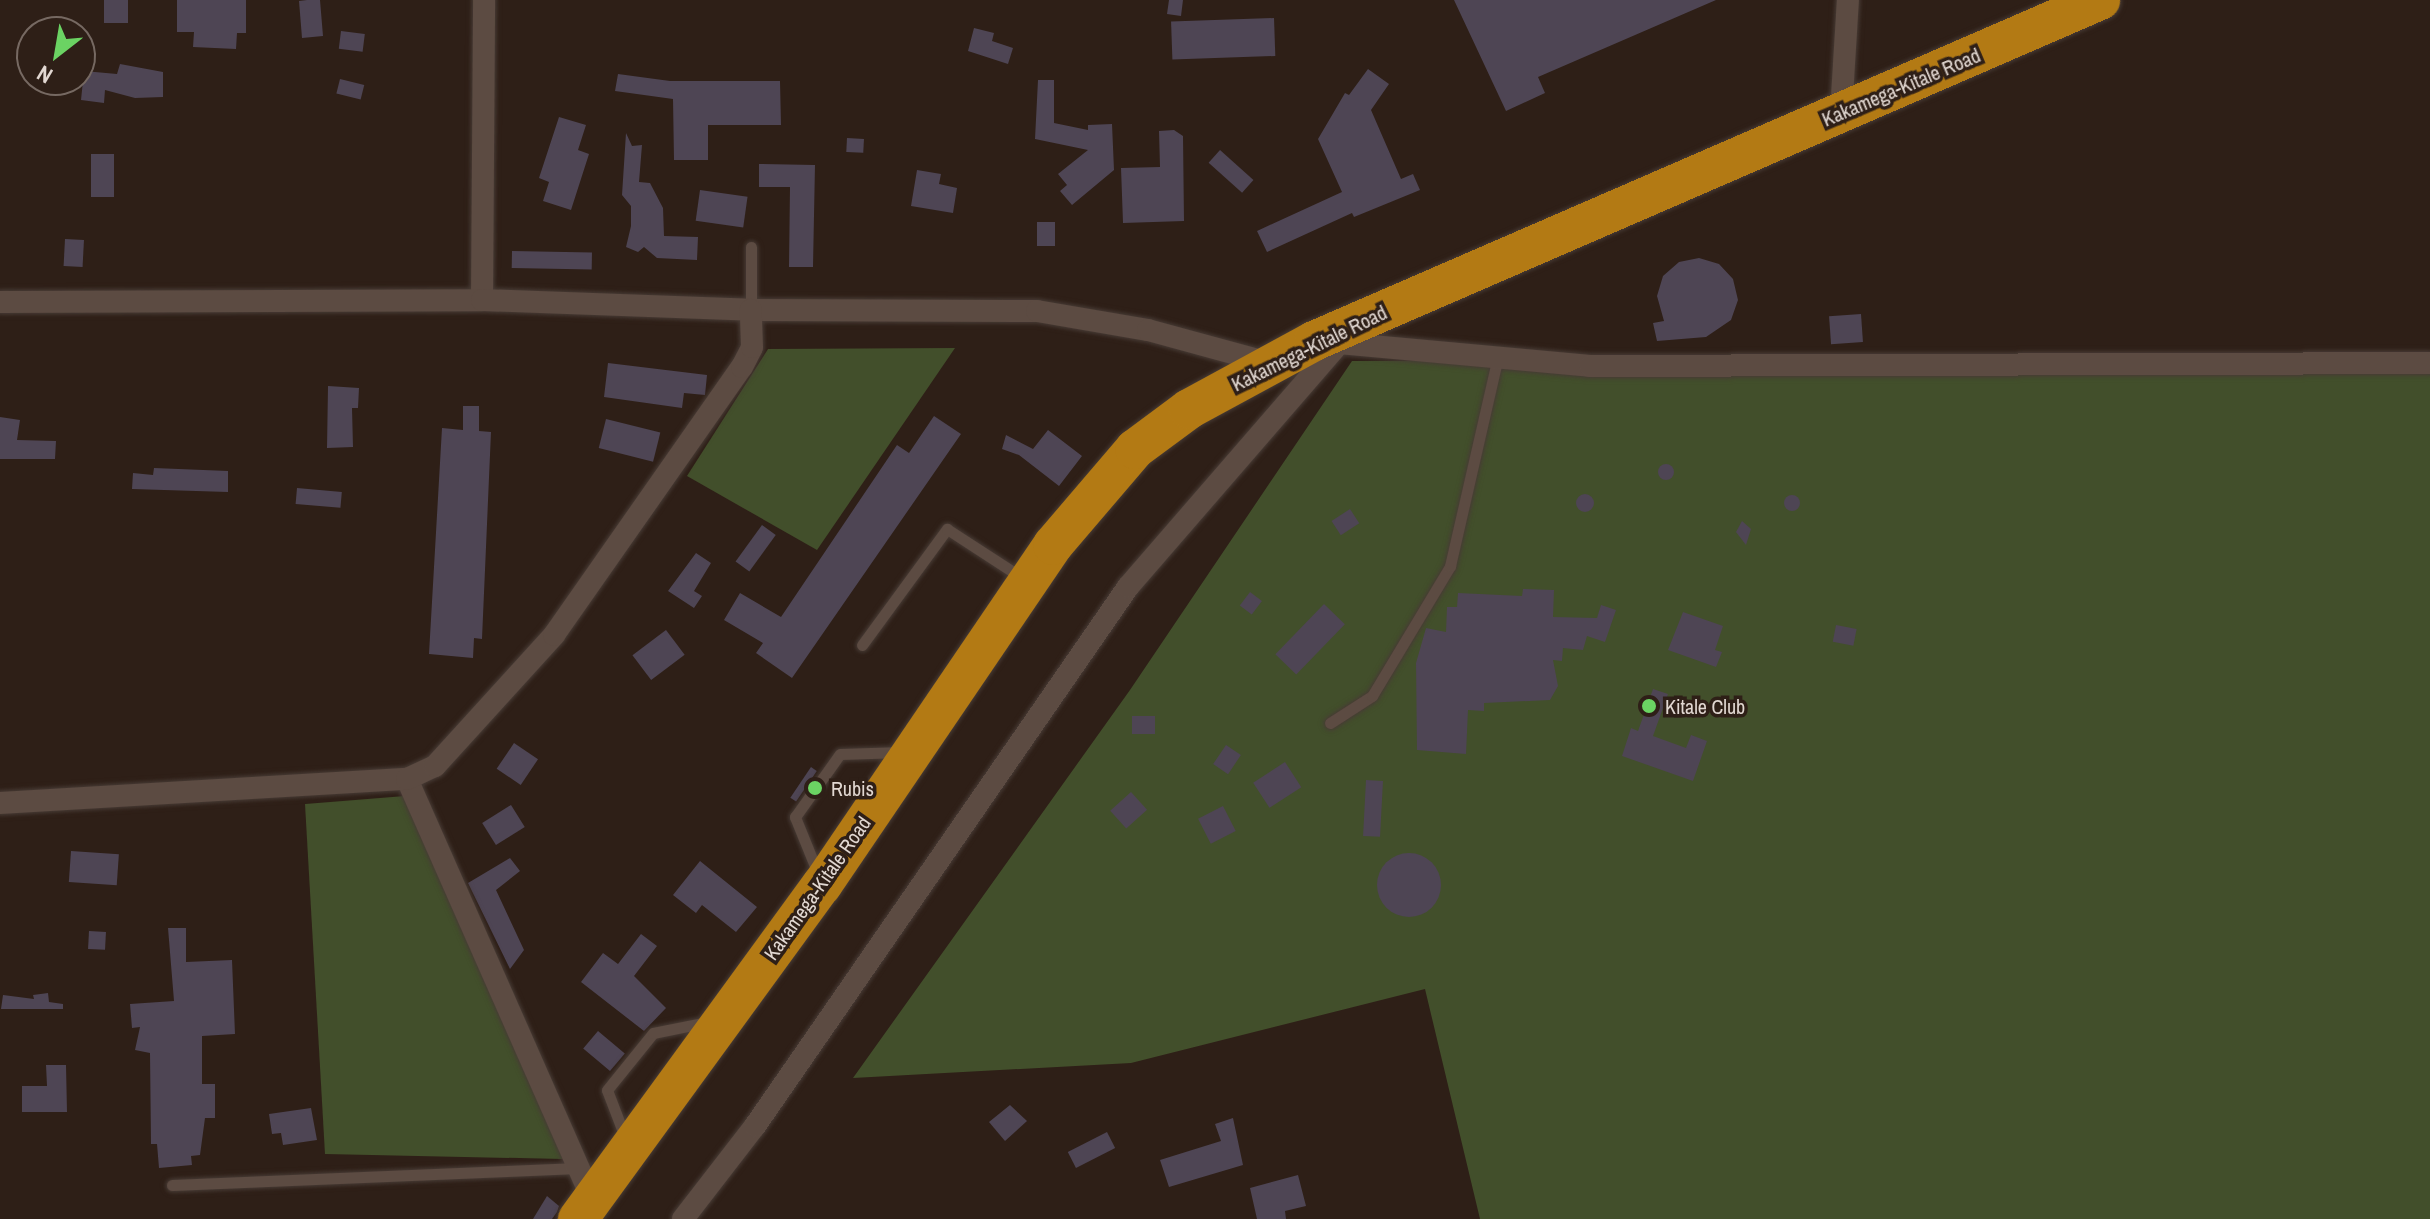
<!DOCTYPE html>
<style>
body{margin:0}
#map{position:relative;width:2430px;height:1219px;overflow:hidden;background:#2e1f17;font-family:"Archivo Narrow",sans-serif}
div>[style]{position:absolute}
.green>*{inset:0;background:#424f2b}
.building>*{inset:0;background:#4e4554;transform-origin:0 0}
.round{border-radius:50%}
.roads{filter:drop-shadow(0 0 2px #473b35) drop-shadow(0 0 2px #473b35)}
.lane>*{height:11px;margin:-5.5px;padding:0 5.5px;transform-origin:5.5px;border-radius:5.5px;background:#5c4b42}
.street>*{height:22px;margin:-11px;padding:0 11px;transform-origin:11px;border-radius:11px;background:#5c4b42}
.highway>*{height:40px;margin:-20px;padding:0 20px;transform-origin:20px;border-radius:20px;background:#b37a14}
.dots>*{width:22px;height:22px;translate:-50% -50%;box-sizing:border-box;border:4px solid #2e1f17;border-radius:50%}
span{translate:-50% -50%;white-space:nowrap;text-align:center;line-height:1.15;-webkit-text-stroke:7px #2e1f17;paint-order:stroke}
.street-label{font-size:20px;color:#e2d8d2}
.poi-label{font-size:20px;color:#e2d8d2}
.left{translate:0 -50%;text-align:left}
.north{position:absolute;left:16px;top:16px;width:80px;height:80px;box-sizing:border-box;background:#2e1f17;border:2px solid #766962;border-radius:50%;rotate:211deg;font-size:22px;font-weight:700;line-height:32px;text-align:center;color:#e2d8d2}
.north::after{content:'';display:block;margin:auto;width:28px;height:36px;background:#6bd363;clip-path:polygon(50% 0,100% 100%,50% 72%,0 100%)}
</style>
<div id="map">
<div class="green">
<i style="clip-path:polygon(955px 348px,817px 550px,687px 476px,768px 349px)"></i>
<i style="clip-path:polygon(2430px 356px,2430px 1219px,1480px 1219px,1425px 989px,1131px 1063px,853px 1078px,1130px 690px,1352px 361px)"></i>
<i style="clip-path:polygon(405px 796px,563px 1159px,325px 1154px,305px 804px)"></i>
</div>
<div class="building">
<i style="left:104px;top:0;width:24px;height:23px"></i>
<i style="clip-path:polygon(177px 0,246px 0,246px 33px,237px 33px,236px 49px,193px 47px,194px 32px,177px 32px)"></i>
<i style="clip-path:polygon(307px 0,320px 0,323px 36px,302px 38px,299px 1px)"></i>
<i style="clip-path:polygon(1169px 0,1183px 0,1181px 16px,1167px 14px)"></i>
<i style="clip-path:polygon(1454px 0,1716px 0,1538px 77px,1545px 93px,1506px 111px)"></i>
<i style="left:1274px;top:18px;width:38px;height:103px;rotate:88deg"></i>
<i style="clip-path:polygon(974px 28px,994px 33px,992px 41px,1013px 48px,1008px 64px,968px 51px)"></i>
<i style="left:341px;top:31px;width:24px;height:18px;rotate:7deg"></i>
<i style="clip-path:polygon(120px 64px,163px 72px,163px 97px,135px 98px,105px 90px,104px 103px,81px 100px,84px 71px,117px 74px)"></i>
<i style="clip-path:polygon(1368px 69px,1389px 84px,1371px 110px,1401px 179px,1413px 174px,1420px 190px,1354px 217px,1352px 213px,1267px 252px,1257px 231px,1342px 192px,1318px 139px,1345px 93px,1349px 95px)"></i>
<i style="clip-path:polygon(618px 74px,670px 81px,780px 81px,781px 125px,708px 125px,708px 160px,674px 160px,673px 99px,615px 91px)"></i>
<i style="left:340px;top:79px;width:25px;height:15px;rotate:14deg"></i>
<i style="clip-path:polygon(1038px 80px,1054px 80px,1054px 123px,1088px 130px,1088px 125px,1112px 124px,1114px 170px,1072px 205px,1060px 191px,1067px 185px,1058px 174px,1088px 150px,1035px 139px)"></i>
<i style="clip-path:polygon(559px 117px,586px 125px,578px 150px,589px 154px,571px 210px,543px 201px,549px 182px,539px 178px)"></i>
<i style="clip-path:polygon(1174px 130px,1183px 136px,1184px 221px,1123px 223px,1121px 168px,1160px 167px,1159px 131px)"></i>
<i style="clip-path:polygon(626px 133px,632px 146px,642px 145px,639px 182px,650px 183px,663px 208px,664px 236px,698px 237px,697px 260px,657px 258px,644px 247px,638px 252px,626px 247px,631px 226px,631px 206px,622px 195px)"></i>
<i style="left:847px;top:138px;width:17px;height:14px;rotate:3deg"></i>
<i style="left:1220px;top:150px;width:45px;height:17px;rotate:42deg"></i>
<i style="left:91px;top:154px;width:23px;height:43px"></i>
<i style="clip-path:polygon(759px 164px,815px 165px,813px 267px,789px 267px,790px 187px,759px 187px)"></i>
<i style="clip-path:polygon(917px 170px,941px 174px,939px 184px,957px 188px,953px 213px,911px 206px)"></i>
<i style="left:700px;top:190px;width:48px;height:31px;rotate:8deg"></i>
<i style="left:1037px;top:222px;width:18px;height:24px"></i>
<i style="left:65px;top:239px;width:19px;height:27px;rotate:3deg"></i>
<i style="left:512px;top:251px;width:80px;height:17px;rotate:1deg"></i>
<i style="clip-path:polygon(1699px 258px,1719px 264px,1733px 279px,1738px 300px,1731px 320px,1706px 337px,1657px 341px,1653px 323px,1664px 321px,1657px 296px,1663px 276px,1679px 262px)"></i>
<i style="left:1861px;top:314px;width:28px;height:32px;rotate:86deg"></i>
<i style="clip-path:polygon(608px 363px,707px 375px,705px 395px,684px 393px,682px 408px,604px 397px)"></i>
<i style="clip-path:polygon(328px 386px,359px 388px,358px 408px,352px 408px,353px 447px,327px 448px)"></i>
<i style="clip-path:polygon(463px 406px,479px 406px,479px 431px,491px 432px,482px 639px,474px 638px,473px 658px,429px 654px,442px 428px,463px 430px)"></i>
<i style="clip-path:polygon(934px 416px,961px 434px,792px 678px,756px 653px,763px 643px,724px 620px,740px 593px,781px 617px,897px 445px,909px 453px)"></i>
<i style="clip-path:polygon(0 417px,20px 420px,17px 440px,56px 441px,55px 459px,0 459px)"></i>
<i style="left:606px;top:419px;width:56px;height:30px;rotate:14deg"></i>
<i style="clip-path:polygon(1048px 430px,1082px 456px,1059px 486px,1019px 455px,1002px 449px,1006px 435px,1033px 449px)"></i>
<i class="round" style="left:1658px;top:464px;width:16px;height:16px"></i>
<i style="clip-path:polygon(154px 468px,228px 471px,228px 492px,132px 489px,133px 473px,153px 475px)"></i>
<i style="left:297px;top:488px;width:45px;height:16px;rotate:5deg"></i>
<i class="round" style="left:1576px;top:494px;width:18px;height:18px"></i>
<i class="round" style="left:1784px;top:495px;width:16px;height:16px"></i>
<i style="left:1350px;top:509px;width:17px;height:22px;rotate:57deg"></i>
<i style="clip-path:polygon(1742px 521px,1751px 529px,1746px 545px,1736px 532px)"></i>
<i style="left:762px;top:525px;width:17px;height:45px;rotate:36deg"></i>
<i style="clip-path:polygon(696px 553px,711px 563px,694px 591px,702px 596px,694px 608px,668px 591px)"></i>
<i style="clip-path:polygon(1523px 589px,1554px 590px,1553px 617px,1597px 618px,1601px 605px,1616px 610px,1605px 642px,1587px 636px,1583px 650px,1563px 648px,1562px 661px,1553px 660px,1558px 686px,1550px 700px,1484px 703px,1484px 711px,1468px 710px,1466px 754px,1417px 750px,1416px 663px,1426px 628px,1446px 632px,1447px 607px,1457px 607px,1458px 593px,1522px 596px)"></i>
<i style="left:1250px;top:592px;width:15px;height:17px;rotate:37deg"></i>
<i style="left:1324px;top:604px;width:29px;height:70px;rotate:44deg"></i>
<i style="clip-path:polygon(1683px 612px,1723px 626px,1715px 650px,1722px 652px,1716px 667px,1668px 650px)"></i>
<i style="left:1836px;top:625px;width:21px;height:17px;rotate:11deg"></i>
<i style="left:666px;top:630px;width:31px;height:42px;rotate:53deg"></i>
<i style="clip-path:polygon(1653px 689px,1668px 694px,1653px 736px,1686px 748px,1691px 735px,1707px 741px,1693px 781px,1622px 756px,1631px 728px,1638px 731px)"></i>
<i style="left:1132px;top:716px;width:23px;height:18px"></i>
<i style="left:514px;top:743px;width:29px;height:31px;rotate:34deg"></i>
<i style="left:1226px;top:745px;width:18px;height:23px;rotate:34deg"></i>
<i style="left:1285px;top:762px;width:30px;height:38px;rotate:57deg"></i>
<i style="left:811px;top:767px;width:7px;height:37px;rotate:34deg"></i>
<i style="left:1366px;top:780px;width:17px;height:56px;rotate:3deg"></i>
<i style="left:1131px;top:792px;width:24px;height:28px;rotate:48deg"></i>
<i style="left:511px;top:805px;width:26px;height:34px;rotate:58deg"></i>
<i style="left:1223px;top:806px;width:28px;height:28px;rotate:63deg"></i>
<i style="left:71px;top:851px;width:48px;height:31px;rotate:4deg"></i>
<i class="round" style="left:1377px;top:853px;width:64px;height:64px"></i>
<i style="clip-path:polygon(510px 858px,520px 871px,496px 890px,524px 950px,510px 969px,468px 883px)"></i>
<i style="clip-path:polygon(700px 861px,757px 907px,736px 932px,702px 905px,696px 913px,673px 895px)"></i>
<i style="clip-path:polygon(168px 928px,186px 928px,186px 962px,232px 960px,235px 1034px,202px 1036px,202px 1084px,215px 1084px,215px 1118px,205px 1118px,200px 1155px,191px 1156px,192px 1165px,159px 1168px,157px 1144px,151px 1144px,150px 1053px,135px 1050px,140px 1027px,132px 1028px,130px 1004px,174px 1001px)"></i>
<i style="left:89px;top:931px;width:17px;height:18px;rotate:3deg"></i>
<i style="clip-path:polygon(641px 934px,657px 946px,634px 976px,666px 1008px,644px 1031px,581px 982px,603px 953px,618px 964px)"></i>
<i style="clip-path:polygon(48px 993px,49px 1002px,63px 1004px,63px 1009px,1px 1009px,3px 995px,34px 999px,33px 995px)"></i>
<i style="left:598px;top:1031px;width:35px;height:23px;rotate:40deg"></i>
<i style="clip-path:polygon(46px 1065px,66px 1065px,67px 1112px,22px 1112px,22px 1086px,47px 1086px)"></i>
<i style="clip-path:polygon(1010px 1105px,1027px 1121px,1005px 1141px,989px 1122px)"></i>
<i style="clip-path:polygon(311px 1108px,317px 1140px,283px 1145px,281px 1133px,272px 1134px,269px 1114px)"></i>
<i style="clip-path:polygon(1233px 1118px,1243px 1165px,1169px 1187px,1160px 1160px,1221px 1141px,1215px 1124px)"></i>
<i style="left:1107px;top:1132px;width:18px;height:44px;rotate:63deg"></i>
<i style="clip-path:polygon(1298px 1175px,1306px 1206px,1285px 1211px,1286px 1219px,1257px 1219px,1250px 1188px)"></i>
<i style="clip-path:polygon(547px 1196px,559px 1206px,557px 1212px,552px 1219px,533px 1219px)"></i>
</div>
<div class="roads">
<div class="lane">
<i style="left:751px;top:247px;width:63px;rotate:90deg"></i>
<i style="left:862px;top:645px;width:144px;rotate:-53.8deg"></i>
<i style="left:947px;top:529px;width:92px;rotate:33deg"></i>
<i style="left:1330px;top:723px;width:50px;rotate:-32.7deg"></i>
<i style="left:1372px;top:696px;width:152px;rotate:-59deg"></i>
<i style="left:1450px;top:566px;width:214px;rotate:-77.1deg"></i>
<i style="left:819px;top:876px;width:64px;rotate:-112.1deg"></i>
<i style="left:795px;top:817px;width:77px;rotate:-54.5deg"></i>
<i style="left:840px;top:754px;width:62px;rotate:-1.8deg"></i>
<i style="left:625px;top:1137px;width:50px;rotate:-111deg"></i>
<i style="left:607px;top:1090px;width:73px;rotate:-51.1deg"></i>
<i style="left:653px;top:1033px;width:55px;rotate:-11.5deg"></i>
<i style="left:172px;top:1185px;width:407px;rotate:-2.4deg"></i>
</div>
<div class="street">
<i style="left:1841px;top:113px;width:113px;rotate:-86.5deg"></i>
<i style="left:482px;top:300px;width:300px;rotate:-89.6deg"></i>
<i style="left:0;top:302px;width:482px;rotate:-0.2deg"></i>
<i style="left:482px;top:300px;width:269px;rotate:2.1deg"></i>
<i style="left:751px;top:310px;width:286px;rotate:0.2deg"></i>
<i style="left:1037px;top:311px;width:113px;rotate:9.7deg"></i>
<i style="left:1148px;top:330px;width:125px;rotate:15.3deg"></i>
<i style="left:1328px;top:342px;width:263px;rotate:5.2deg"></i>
<i style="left:1590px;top:366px;width:840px;rotate:-0.2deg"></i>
<i style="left:407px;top:779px;width:459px;rotate:66.2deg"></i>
<i style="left:0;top:803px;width:408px;rotate:-3.4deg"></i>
<i style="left:407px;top:779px;width:31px;rotate:-25deg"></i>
<i style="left:435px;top:766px;width:177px;rotate:-47.7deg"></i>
<i style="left:554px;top:635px;width:327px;rotate:-55deg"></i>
<i style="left:742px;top:367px;width:22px;rotate:-63deg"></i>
<i style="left:752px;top:347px;width:37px;rotate:-92deg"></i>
<i style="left:683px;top:1219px;width:118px;rotate:-52.3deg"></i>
<i style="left:755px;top:1126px;width:655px;rotate:-55.32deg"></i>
<i style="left:1128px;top:587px;width:324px;rotate:-49.1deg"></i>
</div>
<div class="highway">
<i style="left:578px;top:1219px;width:414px;rotate:-53.9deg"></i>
<i style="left:822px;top:885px;width:411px;rotate:-55.8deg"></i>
<i style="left:1053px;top:545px;width:126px;rotate:-49.5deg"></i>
<i style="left:1135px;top:449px;width:67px;rotate:-36.5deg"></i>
<i style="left:1189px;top:409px;width:142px;rotate:-28.5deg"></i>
<i style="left:1314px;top:341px;width:857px;rotate:-23.45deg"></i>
</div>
</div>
<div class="dots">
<i style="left:1649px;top:706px;background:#6bd363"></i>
<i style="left:815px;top:788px;background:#6bd363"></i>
</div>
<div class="street-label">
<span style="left:1901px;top:87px;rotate:-23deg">Kakamega-Kitale Road</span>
<span style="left:1309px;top:348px;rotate:-26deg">Kakamega-Kitale Road</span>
<span style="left:817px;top:888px;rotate:-55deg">Kakamega-Kitale Road</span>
</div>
<div class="poi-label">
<span class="left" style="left:1665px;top:706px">Kitale Club</span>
<span class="left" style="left:831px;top:788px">Rubis</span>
</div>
<div class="north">N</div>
</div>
